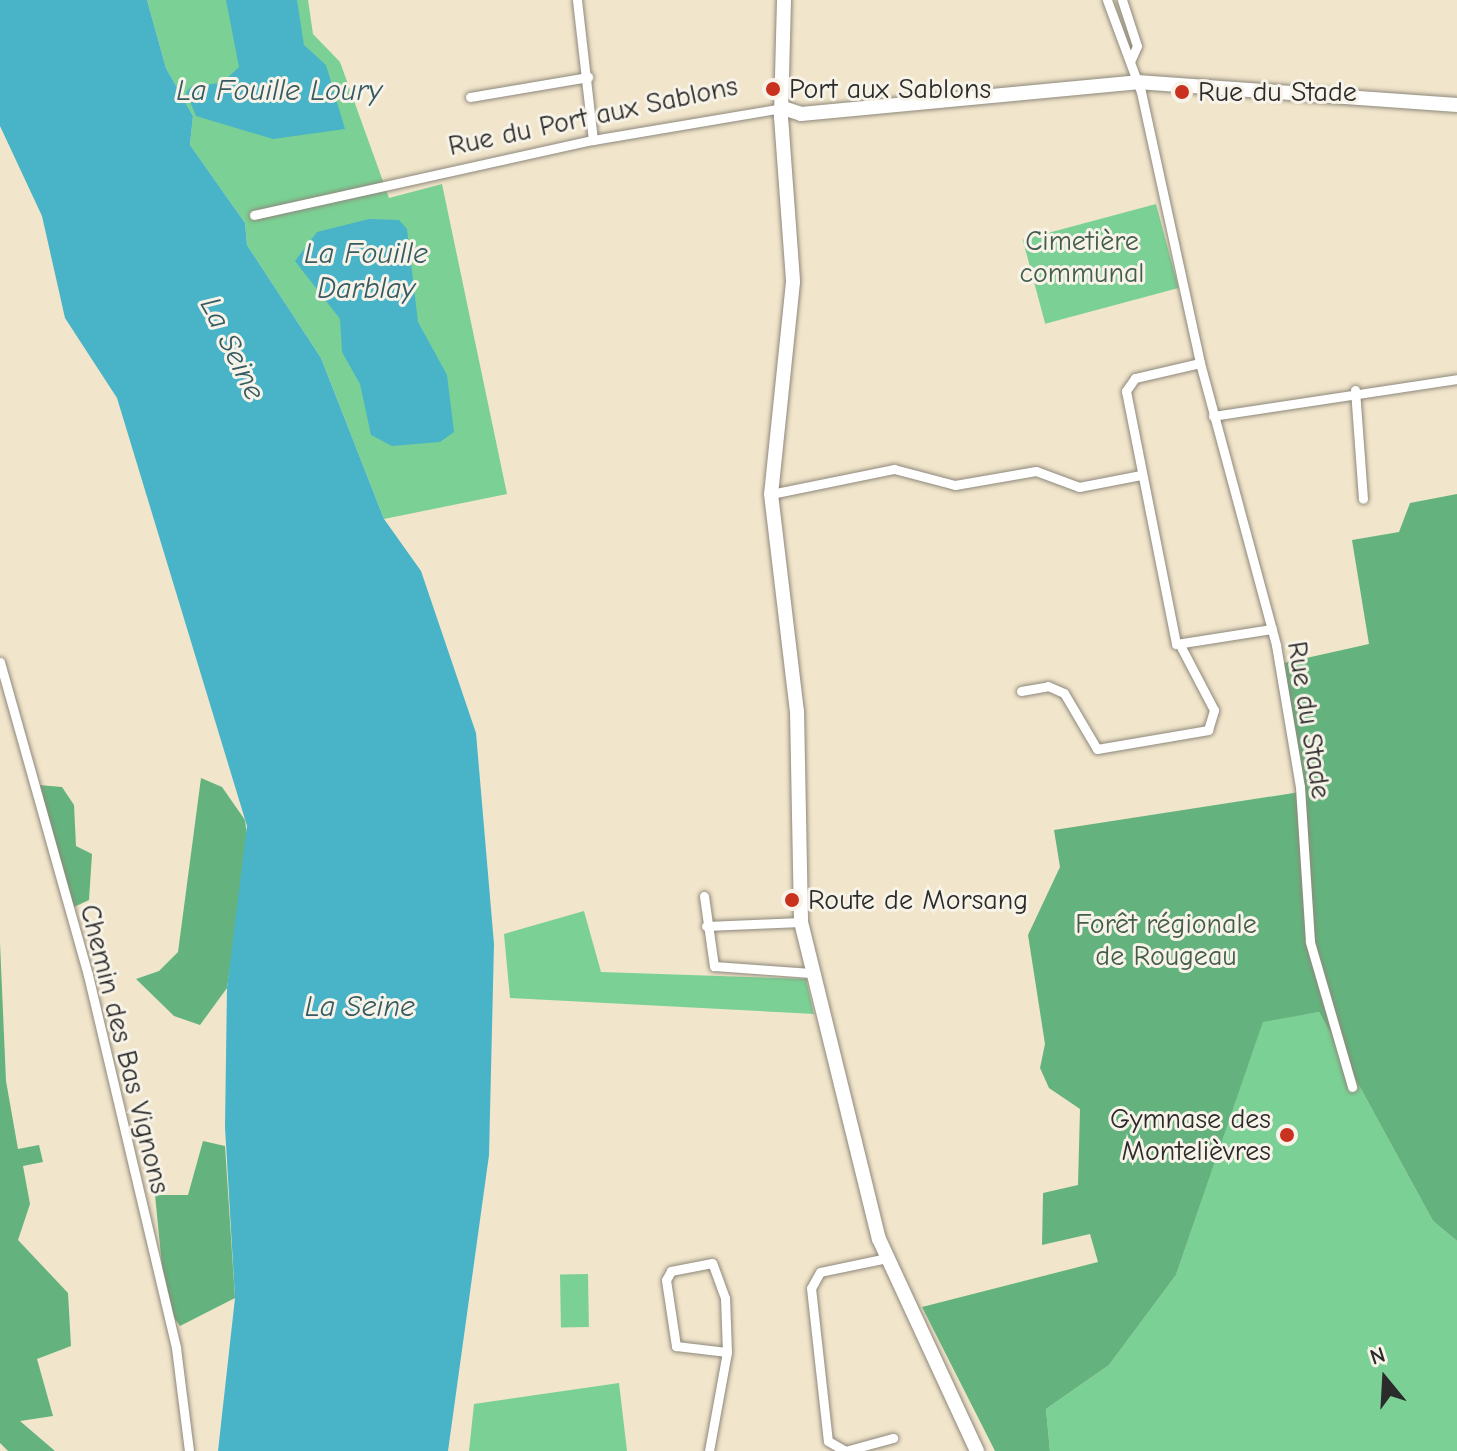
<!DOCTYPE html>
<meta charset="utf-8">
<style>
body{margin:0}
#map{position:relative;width:1457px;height:1451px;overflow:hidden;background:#f1e5cb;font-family:"Comic Neue",sans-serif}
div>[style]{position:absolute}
.green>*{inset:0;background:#7bd195;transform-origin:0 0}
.forest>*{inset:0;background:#64b37e}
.water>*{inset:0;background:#49b3c7}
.roads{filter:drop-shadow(0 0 2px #8e887b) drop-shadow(0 0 2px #8e887b)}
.street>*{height:9px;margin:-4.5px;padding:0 4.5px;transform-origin:4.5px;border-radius:4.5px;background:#fff}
.secondary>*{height:14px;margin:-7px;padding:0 7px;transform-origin:7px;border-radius:7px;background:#fff}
.dots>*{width:22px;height:22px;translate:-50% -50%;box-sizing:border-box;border:4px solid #f7f3e8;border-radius:50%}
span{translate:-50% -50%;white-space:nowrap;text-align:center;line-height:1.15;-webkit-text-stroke:6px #f7f3e8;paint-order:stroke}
.poi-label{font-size:28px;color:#2b2b2b}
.left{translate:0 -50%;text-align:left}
.right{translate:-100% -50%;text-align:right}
.street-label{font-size:28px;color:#2b2b2b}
.park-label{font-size:28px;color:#435d4b}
.water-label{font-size:30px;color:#365b62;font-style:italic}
.north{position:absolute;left:1345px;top:1339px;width:80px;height:80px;-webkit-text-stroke:6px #f7f3e8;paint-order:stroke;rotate:342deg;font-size:22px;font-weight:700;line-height:32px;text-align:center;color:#2b2b2b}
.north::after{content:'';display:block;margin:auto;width:28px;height:36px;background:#2b2b2b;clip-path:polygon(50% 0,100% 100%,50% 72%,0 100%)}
</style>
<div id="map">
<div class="green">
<i style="clip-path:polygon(147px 0,308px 0,313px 34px,340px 62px,389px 198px,442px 184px,507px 494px,384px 519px,321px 358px,247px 245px,245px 223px,190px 145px,193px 116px,166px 68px)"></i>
<i style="left:1156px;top:204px;width:87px;height:138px;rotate:75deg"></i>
<i style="clip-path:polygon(584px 911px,601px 972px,806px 979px,814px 1014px,510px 998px,504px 934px)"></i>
<i style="clip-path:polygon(1319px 1012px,1433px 1221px,1457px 1241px,1457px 1451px,1050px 1451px,1046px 1409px,1109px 1365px,1176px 1275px,1263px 1021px)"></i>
<i style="left:588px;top:1274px;width:53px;height:28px;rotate:89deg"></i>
<i style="clip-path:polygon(619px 1383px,627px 1451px,469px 1451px,474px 1404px)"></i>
</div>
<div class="forest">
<i style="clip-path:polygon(1457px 494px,1457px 1241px,1433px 1221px,1319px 1012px,1263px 1022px,1176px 1275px,1109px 1365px,1046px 1409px,1050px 1451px,995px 1451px,922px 1307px,1098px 1262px,1090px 1234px,1042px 1245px,1043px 1193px,1078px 1185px,1080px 1109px,1049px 1088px,1040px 1068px,1045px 1044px,1028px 935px,1060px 867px,1054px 830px,1300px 792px,1284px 663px,1369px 644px,1352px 540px,1399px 532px,1410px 503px)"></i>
<i style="clip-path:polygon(201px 778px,222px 787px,245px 820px,248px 843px,227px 988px,200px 1025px,174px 1016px,136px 979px,159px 971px,178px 952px)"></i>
<i style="clip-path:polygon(39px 785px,62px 787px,74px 805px,76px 846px,92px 854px,89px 900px,74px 907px)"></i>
<i style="clip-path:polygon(0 943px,6px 1081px,18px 1149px,39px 1145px,43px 1162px,23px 1166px,30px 1204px,18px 1240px,68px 1293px,71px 1346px,37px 1359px,53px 1416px,20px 1421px,55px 1451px,8px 1451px,0 1443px)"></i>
<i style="clip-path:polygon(203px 1141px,225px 1146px,235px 1298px,180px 1326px,166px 1306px,155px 1195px,188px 1195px)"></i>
</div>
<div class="water">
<i style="clip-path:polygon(0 0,147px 0,166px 68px,193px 116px,190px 145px,245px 223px,247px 245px,321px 358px,384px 519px,421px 571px,476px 733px,494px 944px,489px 1155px,448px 1451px,218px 1451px,235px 1298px,225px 1127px,227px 988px,247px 826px,117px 398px,65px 318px,42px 216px,0 126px)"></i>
<i style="clip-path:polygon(226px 0,297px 0,304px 45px,326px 65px,345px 129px,273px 139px,196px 116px,186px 92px,192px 86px,222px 83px,239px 67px)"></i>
<i style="clip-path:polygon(369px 219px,399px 220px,407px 229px,418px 322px,447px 375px,454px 432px,440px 442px,392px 446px,371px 435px,360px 384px,342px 352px,340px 319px,295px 261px,317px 232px)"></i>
</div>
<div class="roads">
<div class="street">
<i style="left:577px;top:0;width:141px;rotate:83.5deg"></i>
<i style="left:1107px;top:0;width:98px;rotate:69.7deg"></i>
<i style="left:1141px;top:92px;width:277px;rotate:77.7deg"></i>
<i style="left:1200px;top:363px;width:292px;rotate:74.9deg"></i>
<i style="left:1276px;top:645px;width:144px;rotate:80.4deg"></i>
<i style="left:1300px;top:787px;width:155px;rotate:86.3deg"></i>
<i style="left:1310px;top:942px;width:151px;rotate:73.8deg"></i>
<i style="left:1122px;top:0;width:48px;rotate:71.9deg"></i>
<i style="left:1137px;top:46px;width:17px;rotate:114deg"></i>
<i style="left:470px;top:97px;width:120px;rotate:-9.6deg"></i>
<i style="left:254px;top:215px;width:347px;rotate:-12.5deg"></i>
<i style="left:593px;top:140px;width:193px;rotate:-9.6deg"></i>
<i style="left:1200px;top:363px;width:67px;rotate:167deg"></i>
<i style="left:1135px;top:378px;width:16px;rotate:125deg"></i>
<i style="left:1126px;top:391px;width:258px;rotate:78.8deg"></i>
<i style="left:1176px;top:644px;width:97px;rotate:-8.9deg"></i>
<i style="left:1355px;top:390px;width:109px;rotate:85.8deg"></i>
<i style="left:1213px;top:416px;width:247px;rotate:-8.6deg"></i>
<i style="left:771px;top:494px;width:126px;rotate:-11.5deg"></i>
<i style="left:894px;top:469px;width:63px;rotate:14.7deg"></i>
<i style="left:955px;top:485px;width:82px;rotate:-9.8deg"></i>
<i style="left:1036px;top:471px;width:46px;rotate:20.4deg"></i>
<i style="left:1079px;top:487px;width:63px;rotate:-11deg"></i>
<i style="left:0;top:662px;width:325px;rotate:74.3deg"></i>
<i style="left:88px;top:975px;width:383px;rotate:76.7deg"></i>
<i style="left:176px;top:1348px;width:104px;rotate:82.8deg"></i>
<i style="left:1021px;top:691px;width:27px;rotate:-10deg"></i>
<i style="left:1048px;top:686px;width:17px;rotate:24deg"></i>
<i style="left:1064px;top:693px;width:65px;rotate:59.5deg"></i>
<i style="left:1097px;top:749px;width:113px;rotate:-9.7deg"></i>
<i style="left:1208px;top:730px;width:21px;rotate:-73deg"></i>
<i style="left:1214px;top:710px;width:71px;rotate:-117.6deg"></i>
<i style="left:704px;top:896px;width:71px;rotate:81.9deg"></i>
<i style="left:714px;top:966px;width:97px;rotate:4.1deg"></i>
<i style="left:706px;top:926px;width:95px;rotate:-2.4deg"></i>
<i style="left:887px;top:1258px;width:68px;rotate:168.2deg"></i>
<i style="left:820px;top:1272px;width:18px;rotate:119deg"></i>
<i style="left:811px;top:1288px;width:154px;rotate:83.7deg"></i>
<i style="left:828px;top:1441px;width:20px;rotate:30deg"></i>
<i style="left:845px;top:1451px;width:50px;rotate:-15.2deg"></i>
<i style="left:709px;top:1451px;width:101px;rotate:-79.7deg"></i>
<i style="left:727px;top:1352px;width:54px;rotate:-92.1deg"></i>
<i style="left:725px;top:1298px;width:37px;rotate:-110deg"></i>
<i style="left:712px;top:1263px;width:42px;rotate:169deg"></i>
<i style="left:671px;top:1271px;width:10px;rotate:119deg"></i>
<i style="left:666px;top:1280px;width:67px;rotate:81.4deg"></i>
<i style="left:676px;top:1346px;width:51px;rotate:6.7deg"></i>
</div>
<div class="secondary">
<i style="left:784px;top:0;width:117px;rotate:91.5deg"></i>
<i style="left:781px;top:117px;width:165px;rotate:85.8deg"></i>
<i style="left:793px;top:282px;width:213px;rotate:95.9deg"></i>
<i style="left:771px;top:494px;width:219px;rotate:83.2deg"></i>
<i style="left:797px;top:711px;width:211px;rotate:88.9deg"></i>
<i style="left:801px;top:922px;width:326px;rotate:76.2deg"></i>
<i style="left:879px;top:1239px;width:234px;rotate:65.2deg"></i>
<i style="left:783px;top:108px;width:19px;rotate:18deg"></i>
<i style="left:801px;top:114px;width:338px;rotate:-5.4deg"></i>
<i style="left:1137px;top:82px;width:321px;rotate:4.1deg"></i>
</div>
</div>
<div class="dots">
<i style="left:773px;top:89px;background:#c8321e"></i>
<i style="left:1182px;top:92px;background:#c8321e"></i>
<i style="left:792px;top:900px;background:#c8321e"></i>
<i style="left:1287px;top:1135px;background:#c8321e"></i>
</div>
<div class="poi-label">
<span class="left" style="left:789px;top:89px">Port aux Sablons</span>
<span class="left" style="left:1198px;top:92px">Rue du Stade</span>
<span class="left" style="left:808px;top:900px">Route de Morsang</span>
<span class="right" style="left:1271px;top:1135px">Gymnase des<br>Montelièvres</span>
</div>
<div class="street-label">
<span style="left:593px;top:116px;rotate:-12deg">Rue du Port aux Sablons</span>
<span style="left:1309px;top:720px;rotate:81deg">Rue du Stade</span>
<span style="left:125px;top:1049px;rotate:76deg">Chemin des Bas Vignons</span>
</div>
<div class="park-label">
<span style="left:1082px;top:257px">Cimetière<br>communal</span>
<span style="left:1166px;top:940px">Forêt régionale<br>de Rougeau</span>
</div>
<div class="water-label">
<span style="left:279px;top:91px">La Fouille Loury</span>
<span style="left:366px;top:271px">La Fouille<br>Darblay</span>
<span style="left:232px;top:349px;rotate:64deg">La Seine</span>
<span style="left:360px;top:1007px">La Seine</span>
</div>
<div class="north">N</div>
</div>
